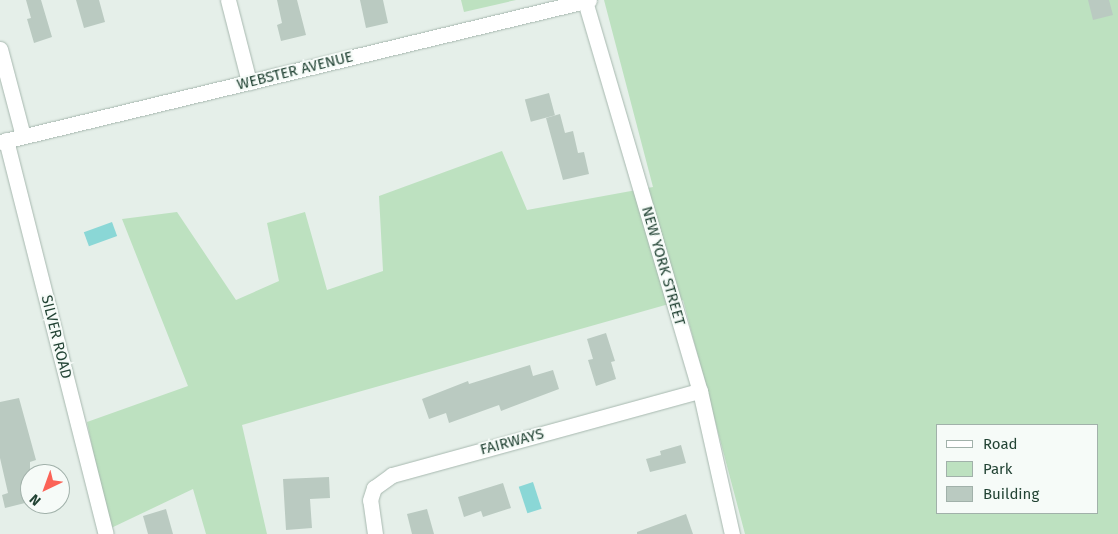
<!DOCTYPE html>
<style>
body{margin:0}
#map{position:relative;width:1118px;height:534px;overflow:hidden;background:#e5efe9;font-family:"Fira Sans",sans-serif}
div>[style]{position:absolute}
.green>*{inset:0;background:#bde1c0}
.water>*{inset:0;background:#8ad7d6;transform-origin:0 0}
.building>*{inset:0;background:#bacac1;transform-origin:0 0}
.roads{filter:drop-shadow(0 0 1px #a7b8af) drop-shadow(0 0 1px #a7b8af)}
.minor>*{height:15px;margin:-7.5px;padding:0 7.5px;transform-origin:7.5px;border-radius:7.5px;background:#fff}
span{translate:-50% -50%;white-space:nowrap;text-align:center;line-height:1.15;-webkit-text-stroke:4px #f6fbf8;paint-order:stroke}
.street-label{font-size:15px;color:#224334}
.legend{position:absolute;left:936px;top:424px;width:162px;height:90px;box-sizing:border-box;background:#f6fbf8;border:1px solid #a1b1aa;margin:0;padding:6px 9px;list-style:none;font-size:15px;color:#224334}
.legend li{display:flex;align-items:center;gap:10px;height:25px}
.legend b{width:25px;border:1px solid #a1b1aa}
.north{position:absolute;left:20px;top:464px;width:50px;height:50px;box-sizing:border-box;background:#f6fbf8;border:1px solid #a1b1aa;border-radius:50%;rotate:222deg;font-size:14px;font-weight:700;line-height:20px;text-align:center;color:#224334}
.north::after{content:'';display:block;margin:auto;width:18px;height:22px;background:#fb6357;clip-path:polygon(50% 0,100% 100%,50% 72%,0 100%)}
</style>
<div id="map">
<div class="green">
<i style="clip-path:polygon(461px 0,516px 0,464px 12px)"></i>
<i style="clip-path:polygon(evenodd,604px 0,1118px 0,1118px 534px,745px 534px,683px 300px,242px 425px,267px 534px,206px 534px,193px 489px,109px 529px,87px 422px,188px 386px,122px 219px,177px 212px,236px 300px,279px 281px,267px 223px,305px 212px,327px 290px,383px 271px,379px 196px,502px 151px,527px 210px,653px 187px,604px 0,937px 425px,1097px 425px,1097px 513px,937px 513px,937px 425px)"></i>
</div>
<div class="water">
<i style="left:112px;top:222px;width:15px;height:30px;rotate:70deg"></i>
<i style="left:533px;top:482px;width:28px;height:15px;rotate:72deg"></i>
</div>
<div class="building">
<i style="clip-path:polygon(26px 0,41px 0,52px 37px,34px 43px,27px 19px,31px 18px)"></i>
<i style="clip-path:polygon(76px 0,99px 0,105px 22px,84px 28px)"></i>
<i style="clip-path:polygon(277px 0,297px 0,306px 35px,281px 41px,277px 25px,282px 23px)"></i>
<i style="clip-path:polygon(360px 0,383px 0,388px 23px,366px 28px)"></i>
<i style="clip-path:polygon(1088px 0,1109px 0,1113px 15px,1093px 20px)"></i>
<i style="left:549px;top:93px;width:23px;height:25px;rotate:75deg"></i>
<i style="clip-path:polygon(560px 114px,565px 133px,573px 131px,578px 153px,584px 152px,589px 174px,563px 180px,546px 118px)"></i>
<i style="clip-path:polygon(606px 333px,615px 361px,611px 362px,616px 379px,596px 386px,588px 360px,593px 359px,587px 339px)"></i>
<i style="clip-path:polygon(530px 365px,533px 376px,553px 370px,559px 389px,501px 411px,499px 405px,449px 423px,446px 413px,429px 419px,422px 399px,468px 381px,469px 384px)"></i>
<i style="clip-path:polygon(19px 398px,36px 460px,30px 462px,30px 496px,24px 498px,25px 503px,5px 508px,2px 495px,8px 493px,0 458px,0 402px)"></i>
<i style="clip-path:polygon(681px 445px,686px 463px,650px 472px,646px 459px,661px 455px,660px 451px)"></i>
<i style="clip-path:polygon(329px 477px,330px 498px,310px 499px,312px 528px,286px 530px,283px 479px)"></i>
<i style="clip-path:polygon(503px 483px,511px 508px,483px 517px,481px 511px,464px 517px,458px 497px)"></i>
<i style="clip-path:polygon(166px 509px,173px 534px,148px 534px,143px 516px)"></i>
<i style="clip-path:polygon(427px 509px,434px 534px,412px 534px,407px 514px)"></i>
<i style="clip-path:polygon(686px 514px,693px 534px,637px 534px,637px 532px)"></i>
</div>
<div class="roads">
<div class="minor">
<i style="left:228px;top:0;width:85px;rotate:75.6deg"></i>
<i style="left:585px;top:1px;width:407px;rotate:73.6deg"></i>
<i style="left:700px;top:391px;width:147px;rotate:77.4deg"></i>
<i style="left:0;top:49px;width:90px;rotate:75.2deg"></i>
<i style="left:6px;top:140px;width:406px;rotate:75.8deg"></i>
<i style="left:0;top:142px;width:606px;rotate:-13.55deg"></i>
<i style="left:375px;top:534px;width:34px;rotate:-98deg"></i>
<i style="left:370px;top:500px;width:13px;rotate:-72deg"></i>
<i style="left:374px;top:488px;width:22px;rotate:-36deg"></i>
<i style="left:392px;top:475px;width:319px;rotate:-15.3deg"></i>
</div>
</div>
<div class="street-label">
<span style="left:295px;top:71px;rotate:-14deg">WEBSTER AVENUE</span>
<span style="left:663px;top:266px;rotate:74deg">NEW YORK STREET</span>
<span style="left:56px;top:337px;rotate:76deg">SILVER ROAD</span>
<span style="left:512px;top:442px;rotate:-15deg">FAIRWAYS</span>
</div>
<ul class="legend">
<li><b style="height:6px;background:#fff"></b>Road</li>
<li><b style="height:14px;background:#bde1c0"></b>Park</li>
<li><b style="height:14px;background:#bacac1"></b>Building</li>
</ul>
<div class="north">N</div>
</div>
